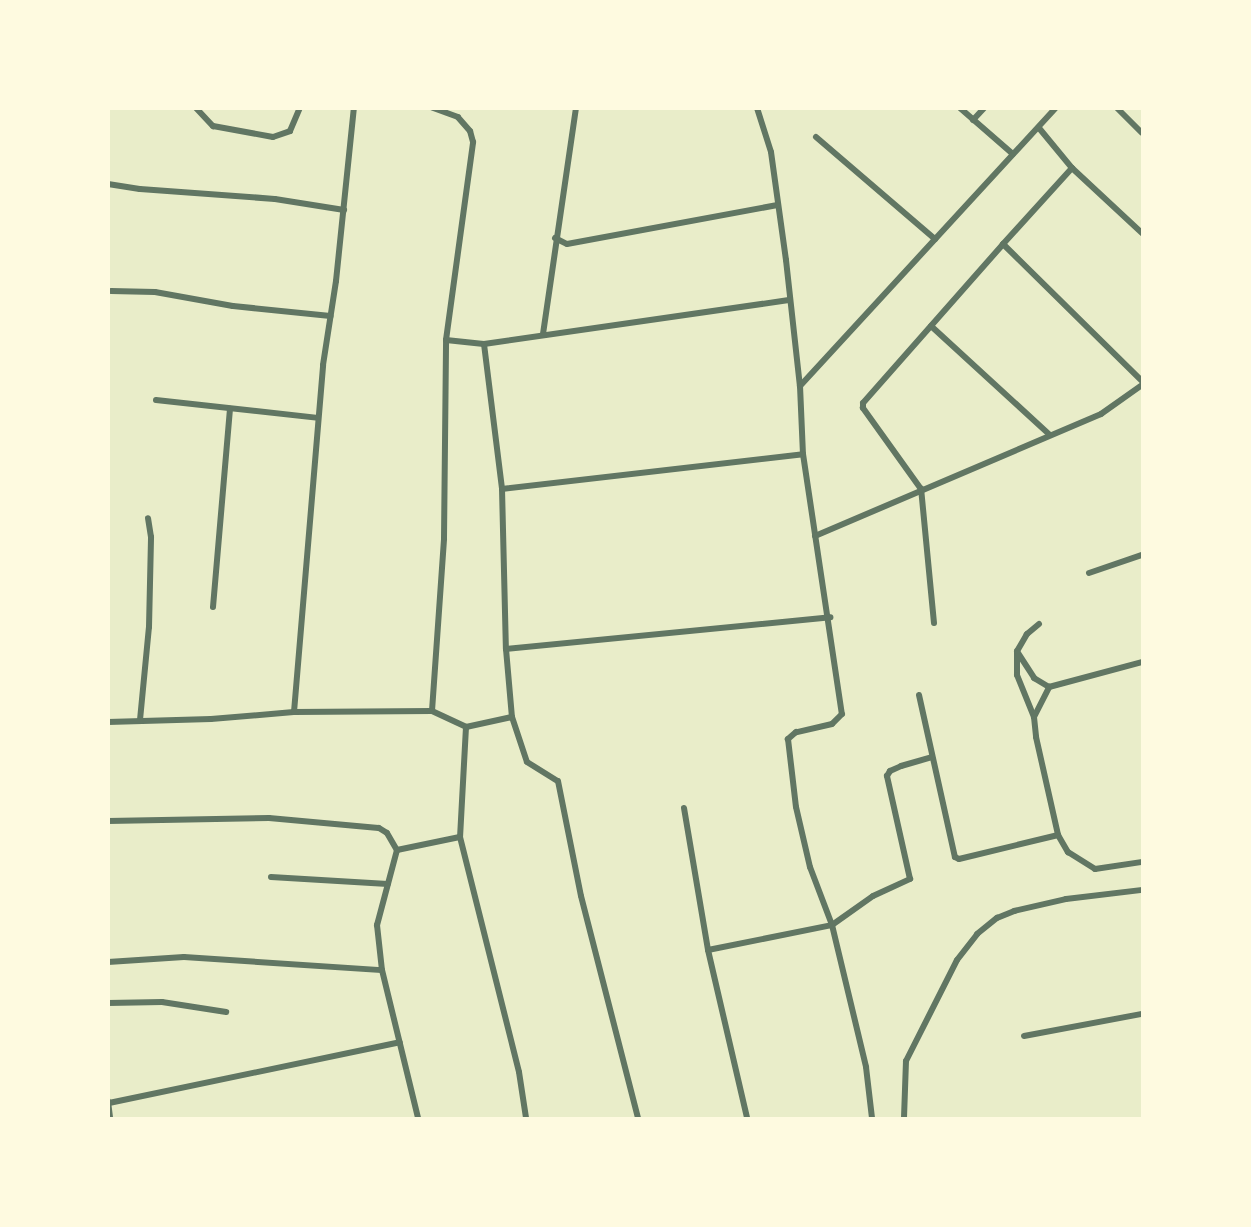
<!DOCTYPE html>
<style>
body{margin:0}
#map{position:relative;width:1251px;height:1227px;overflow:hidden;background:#e9edc9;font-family:Quicksand,sans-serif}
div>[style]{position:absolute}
.minor>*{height:6px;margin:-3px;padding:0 3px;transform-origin:3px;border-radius:3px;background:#617663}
span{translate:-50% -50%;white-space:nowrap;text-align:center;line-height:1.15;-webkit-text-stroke:7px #fefae0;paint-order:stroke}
.frame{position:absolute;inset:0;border:110px solid #fefae0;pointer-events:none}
</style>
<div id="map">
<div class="minor">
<i style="left:196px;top:108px;width:25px;rotate:47deg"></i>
<i style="left:213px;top:126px;width:61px;rotate:10.4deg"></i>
<i style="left:273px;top:137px;width:18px;rotate:-19deg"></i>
<i style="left:290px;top:131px;width:25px;rotate:-67deg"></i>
<i style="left:757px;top:108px;width:46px;rotate:72.3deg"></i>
<i style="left:771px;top:152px;width:109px;rotate:82.1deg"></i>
<i style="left:786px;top:260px;width:127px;rotate:83.7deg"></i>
<i style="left:800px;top:386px;width:68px;rotate:87.5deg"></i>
<i style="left:803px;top:454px;width:263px;rotate:81.5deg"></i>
<i style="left:842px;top:714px;width:14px;rotate:135deg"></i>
<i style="left:832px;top:724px;width:37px;rotate:167deg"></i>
<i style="left:796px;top:732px;width:11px;rotate:139deg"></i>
<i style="left:788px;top:739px;width:68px;rotate:83.3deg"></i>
<i style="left:796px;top:807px;width:62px;rotate:76.9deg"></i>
<i style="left:810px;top:867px;width:62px;rotate:69.2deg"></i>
<i style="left:832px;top:925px;width:146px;rotate:76.5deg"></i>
<i style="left:866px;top:1067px;width:51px;rotate:83.3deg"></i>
<i style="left:960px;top:108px;width:70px;rotate:41deg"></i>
<i style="left:1117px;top:108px;width:35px;rotate:45deg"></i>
<i style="left:973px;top:120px;width:16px;rotate:-47deg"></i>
<i style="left:1039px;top:128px;width:52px;rotate:50.5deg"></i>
<i style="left:1072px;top:168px;width:96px;rotate:42.9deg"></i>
<i style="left:816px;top:137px;width:157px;rotate:40.6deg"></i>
<i style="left:1072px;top:168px;width:103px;rotate:132.2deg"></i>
<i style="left:1003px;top:244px;width:195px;rotate:44.6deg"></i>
<i style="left:108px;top:184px;width:32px;rotate:9deg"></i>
<i style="left:140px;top:189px;width:135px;rotate:4.2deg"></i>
<i style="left:275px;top:199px;width:70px;rotate:9.1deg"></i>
<i style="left:555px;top:238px;width:13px;rotate:27deg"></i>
<i style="left:567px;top:244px;width:214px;rotate:-10.5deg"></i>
<i style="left:111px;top:291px;width:44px;rotate:1.3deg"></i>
<i style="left:155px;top:292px;width:79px;rotate:10.2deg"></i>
<i style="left:233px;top:306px;width:98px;rotate:5.9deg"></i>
<i style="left:931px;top:326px;width:160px;rotate:42.5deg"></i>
<i style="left:543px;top:334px;width:228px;rotate:-81.7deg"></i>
<i style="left:446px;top:340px;width:38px;rotate:6deg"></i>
<i style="left:484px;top:344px;width:308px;rotate:-8.2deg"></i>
<i style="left:484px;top:344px;width:146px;rotate:82.9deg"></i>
<i style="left:502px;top:489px;width:160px;rotate:88.6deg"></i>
<i style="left:506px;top:649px;width:68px;rotate:85deg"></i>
<i style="left:512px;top:717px;width:47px;rotate:71.6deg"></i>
<i style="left:527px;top:762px;width:36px;rotate:32deg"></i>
<i style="left:558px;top:781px;width:117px;rotate:78.7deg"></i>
<i style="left:581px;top:896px;width:229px;rotate:75.6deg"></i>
<i style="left:800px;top:386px;width:378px;rotate:-47.4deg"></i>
<i style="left:156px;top:400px;width:163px;rotate:6.3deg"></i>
<i style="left:502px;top:489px;width:303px;rotate:-6.6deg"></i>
<i style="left:815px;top:536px;width:311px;rotate:-23.1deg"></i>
<i style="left:1101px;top:414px;width:50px;rotate:-35.3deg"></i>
<i style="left:1089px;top:573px;width:56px;rotate:-18.8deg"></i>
<i style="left:213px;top:607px;width:199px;rotate:-85.1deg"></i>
<i style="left:934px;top:623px;width:135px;rotate:-95.5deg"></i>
<i style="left:921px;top:489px;width:100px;rotate:-125.6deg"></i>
<i style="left:863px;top:408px;width:5px;rotate:-90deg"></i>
<i style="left:863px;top:403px;width:212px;rotate:-48.6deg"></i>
<i style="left:1039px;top:624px;width:16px;rotate:140deg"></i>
<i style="left:1027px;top:634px;width:20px;rotate:120deg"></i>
<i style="left:1017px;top:651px;width:24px;rotate:90deg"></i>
<i style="left:1017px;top:675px;width:45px;rotate:68deg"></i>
<i style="left:1034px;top:717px;width:20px;rotate:84deg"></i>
<i style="left:1036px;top:737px;width:100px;rotate:77.3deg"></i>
<i style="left:1058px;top:835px;width:20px;rotate:60deg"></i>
<i style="left:1068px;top:852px;width:32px;rotate:32deg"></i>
<i style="left:1095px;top:869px;width:48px;rotate:-8.5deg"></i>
<i style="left:506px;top:649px;width:326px;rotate:-5.6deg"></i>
<i style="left:1018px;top:653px;width:30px;rotate:57deg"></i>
<i style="left:1034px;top:678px;width:17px;rotate:31deg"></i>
<i style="left:1049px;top:687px;width:96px;rotate:-15deg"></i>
<i style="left:919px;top:695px;width:166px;rotate:77.5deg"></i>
<i style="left:955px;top:857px;width:4px;rotate:27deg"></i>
<i style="left:959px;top:859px;width:102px;rotate:-13.6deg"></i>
<i style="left:432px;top:711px;width:173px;rotate:-86deg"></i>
<i style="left:444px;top:538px;width:198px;rotate:-89.4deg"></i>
<i style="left:446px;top:340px;width:200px;rotate:-82.2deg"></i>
<i style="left:473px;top:142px;width:11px;rotate:-105deg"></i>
<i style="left:470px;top:131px;width:18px;rotate:-131deg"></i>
<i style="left:458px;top:117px;width:27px;rotate:-160deg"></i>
<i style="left:294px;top:712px;width:348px;rotate:-85.2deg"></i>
<i style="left:323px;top:365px;width:85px;rotate:-81.2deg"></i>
<i style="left:336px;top:281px;width:174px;rotate:-84.1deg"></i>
<i style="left:1034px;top:717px;width:34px;rotate:-63deg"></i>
<i style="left:140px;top:720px;width:93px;rotate:-84.5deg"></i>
<i style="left:149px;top:627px;width:90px;rotate:-88.7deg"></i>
<i style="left:151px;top:537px;width:19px;rotate:-99deg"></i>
<i style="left:108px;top:722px;width:103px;rotate:-1.7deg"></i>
<i style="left:211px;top:719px;width:83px;rotate:-4.8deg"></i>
<i style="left:294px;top:712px;width:138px;rotate:-0.4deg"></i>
<i style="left:432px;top:711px;width:38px;rotate:25deg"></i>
<i style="left:466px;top:727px;width:47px;rotate:-12.3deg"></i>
<i style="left:466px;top:727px;width:110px;rotate:93.1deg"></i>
<i style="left:460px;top:837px;width:242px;rotate:75.9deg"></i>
<i style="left:519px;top:1072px;width:47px;rotate:81.3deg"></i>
<i style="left:684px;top:808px;width:144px;rotate:80.4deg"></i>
<i style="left:708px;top:950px;width:172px;rotate:76.9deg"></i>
<i style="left:108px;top:821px;width:161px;rotate:-1.1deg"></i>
<i style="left:269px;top:818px;width:110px;rotate:5.2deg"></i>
<i style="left:379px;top:828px;width:9px;rotate:32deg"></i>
<i style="left:387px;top:833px;width:20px;rotate:60deg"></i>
<i style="left:397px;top:850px;width:64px;rotate:-11.7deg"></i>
<i style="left:397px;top:850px;width:78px;rotate:104.9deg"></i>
<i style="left:377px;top:925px;width:45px;rotate:83.7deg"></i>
<i style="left:382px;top:970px;width:152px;rotate:76.3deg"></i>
<i style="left:271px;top:877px;width:117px;rotate:3.4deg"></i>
<i style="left:708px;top:950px;width:126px;rotate:-11.4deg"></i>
<i style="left:832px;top:925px;width:50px;rotate:-35.3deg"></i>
<i style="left:873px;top:896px;width:41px;rotate:-24.7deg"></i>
<i style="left:910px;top:879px;width:106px;rotate:-102.6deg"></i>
<i style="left:887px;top:776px;width:6px;rotate:-59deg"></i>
<i style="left:890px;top:771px;width:12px;rotate:-24deg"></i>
<i style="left:901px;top:766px;width:32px;rotate:-16deg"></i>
<i style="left:108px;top:962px;width:76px;rotate:-3.8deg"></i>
<i style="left:184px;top:957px;width:198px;rotate:3.8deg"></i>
<i style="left:108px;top:1003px;width:54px;rotate:-1.1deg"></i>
<i style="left:162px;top:1002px;width:65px;rotate:8.9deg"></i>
<i style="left:1024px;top:1036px;width:120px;rotate:-10.6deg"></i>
<i style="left:108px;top:1101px;width:17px;rotate:83deg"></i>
<i style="left:109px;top:1103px;width:297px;rotate:-11.8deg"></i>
<i style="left:904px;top:1118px;width:57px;rotate:-88deg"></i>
<i style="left:906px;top:1061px;width:113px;rotate:-63.2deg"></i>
<i style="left:957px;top:960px;width:33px;rotate:-52deg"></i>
<i style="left:977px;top:934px;width:26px;rotate:-39deg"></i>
<i style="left:997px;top:918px;width:18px;rotate:-22deg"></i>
<i style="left:1014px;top:911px;width:53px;rotate:-13deg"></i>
<i style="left:1066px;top:899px;width:77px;rotate:-6.8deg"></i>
</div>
<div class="frame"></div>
</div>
